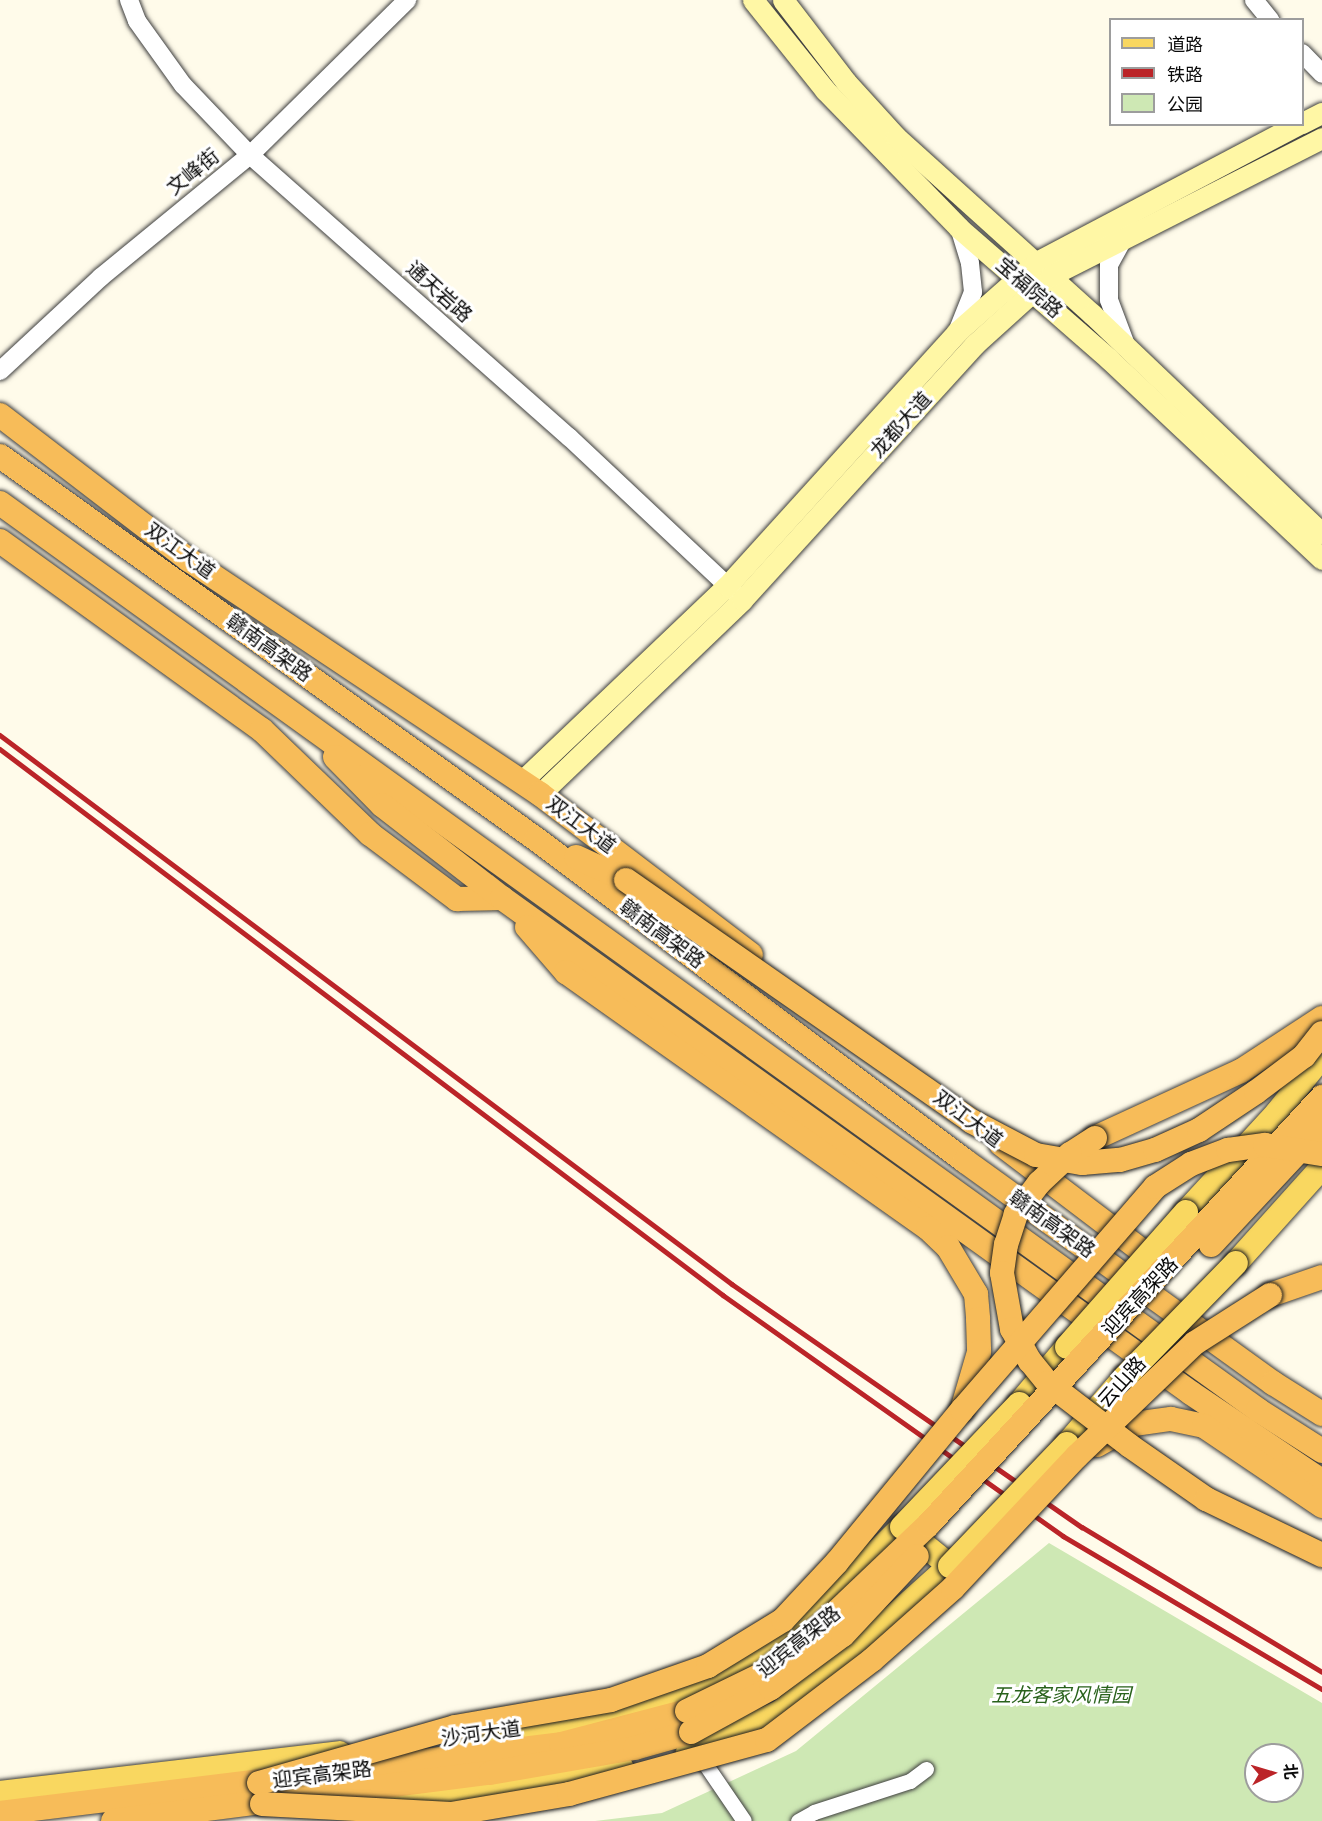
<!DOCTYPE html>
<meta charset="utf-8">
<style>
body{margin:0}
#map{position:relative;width:1322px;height:1821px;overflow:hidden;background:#fffbea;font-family:"Crimson Pro","Noto Sans SC",serif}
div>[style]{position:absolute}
.green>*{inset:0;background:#cee8b4}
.roads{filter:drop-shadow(0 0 2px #3e3e3e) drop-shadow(0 0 2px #3e3e3e)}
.minor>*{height:15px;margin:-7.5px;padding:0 7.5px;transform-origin:7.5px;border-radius:7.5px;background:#fff}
.tertiary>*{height:18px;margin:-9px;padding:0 9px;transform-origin:9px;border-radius:9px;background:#fff}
.secondary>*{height:21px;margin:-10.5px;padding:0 10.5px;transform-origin:10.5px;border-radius:10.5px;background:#fff7a5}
.primary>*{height:24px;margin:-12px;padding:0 12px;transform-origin:12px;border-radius:12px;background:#f9d760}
.trunk>*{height:24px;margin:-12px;padding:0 12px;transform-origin:12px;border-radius:12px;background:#f7bc59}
.rail>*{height:4.5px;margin:-2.25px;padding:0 2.25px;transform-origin:2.25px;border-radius:2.25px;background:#bb2428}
.bridges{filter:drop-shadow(0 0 2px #1c1c1c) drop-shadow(0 0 2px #1c1c1c)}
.primary-bridge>*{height:24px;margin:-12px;padding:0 12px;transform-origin:12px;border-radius:12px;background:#f9d760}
.trunk-bridge>*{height:24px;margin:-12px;padding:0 12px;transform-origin:12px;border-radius:12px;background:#f7bc59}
span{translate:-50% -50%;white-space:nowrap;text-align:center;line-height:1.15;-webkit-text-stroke:6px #fff;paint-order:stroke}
.street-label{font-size:20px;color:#0b0b0b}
.park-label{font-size:20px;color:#29621c;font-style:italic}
.legend{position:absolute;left:1109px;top:18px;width:195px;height:108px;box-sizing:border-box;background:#fff;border:2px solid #9d9d9d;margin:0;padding:8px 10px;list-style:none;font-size:18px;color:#0b0b0b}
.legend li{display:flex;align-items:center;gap:12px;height:30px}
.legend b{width:30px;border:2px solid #9d9d9d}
.north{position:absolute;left:1244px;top:1743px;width:60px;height:60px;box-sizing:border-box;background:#fff;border:2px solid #9d9d9d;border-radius:50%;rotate:85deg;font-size:16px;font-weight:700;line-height:24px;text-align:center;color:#0b0b0b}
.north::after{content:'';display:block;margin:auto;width:21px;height:27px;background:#bb2428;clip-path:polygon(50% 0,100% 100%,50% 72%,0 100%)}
</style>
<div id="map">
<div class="green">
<i style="clip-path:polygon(evenodd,1049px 1543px,1322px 1703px,1322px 1821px,595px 1821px,662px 1813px,796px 1751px,1049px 1543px,1256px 1755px,1292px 1755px,1292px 1791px,1256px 1791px,1256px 1755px)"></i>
</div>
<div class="roads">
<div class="minor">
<i style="left:697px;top:1752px;width:83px;rotate:55.7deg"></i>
<i style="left:798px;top:1821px;width:18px;rotate:-29deg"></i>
<i style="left:814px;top:1812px;width:101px;rotate:-17.9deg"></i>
<i style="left:910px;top:1781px;width:20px;rotate:-37deg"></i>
</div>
<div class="tertiary">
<i style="left:129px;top:0;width:22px;rotate:69deg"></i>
<i style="left:137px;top:21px;width:79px;rotate:54.3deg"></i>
<i style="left:183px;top:85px;width:97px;rotate:46.3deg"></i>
<i style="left:250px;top:155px;width:426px;rotate:41.5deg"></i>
<i style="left:569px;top:437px;width:229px;rotate:43.2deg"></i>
<i style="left:1254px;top:0;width:26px;rotate:51deg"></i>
<i style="left:1302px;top:53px;width:29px;rotate:46deg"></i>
<i style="left:1125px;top:236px;width:33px;rotate:119deg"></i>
<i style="left:1109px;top:265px;width:35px;rotate:90deg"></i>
<i style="left:1109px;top:300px;width:48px;rotate:69.3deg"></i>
<i style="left:957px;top:332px;width:43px;rotate:-68.2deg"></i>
<i style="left:973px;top:292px;width:29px;rotate:-96deg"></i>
<i style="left:970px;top:263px;width:37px;rotate:-107deg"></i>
<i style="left:0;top:371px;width:138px;rotate:-42.9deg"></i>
<i style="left:101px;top:277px;width:193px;rotate:-39.3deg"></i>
<i style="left:250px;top:155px;width:221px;rotate:-44.6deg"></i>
</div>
<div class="secondary">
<i style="left:753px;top:0;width:115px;rotate:51.3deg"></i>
<i style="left:825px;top:90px;width:192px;rotate:45.8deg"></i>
<i style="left:959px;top:228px;width:199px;rotate:41.1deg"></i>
<i style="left:1109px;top:359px;width:292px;rotate:43.2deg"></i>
<i style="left:783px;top:0;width:103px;rotate:52.5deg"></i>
<i style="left:846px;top:82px;width:74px;rotate:47.7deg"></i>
<i style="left:896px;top:137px;width:264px;rotate:42.1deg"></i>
<i style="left:1092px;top:314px;width:318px;rotate:43.7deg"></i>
<i style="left:1302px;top:123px;width:22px;rotate:-27deg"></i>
<i style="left:522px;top:781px;width:283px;rotate:-43.6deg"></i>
<i style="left:727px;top:586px;width:343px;rotate:-47.8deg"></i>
<i style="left:957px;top:332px;width:104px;rotate:-41.5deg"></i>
<i style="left:1035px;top:263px;width:298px;rotate:-27.8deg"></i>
<i style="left:540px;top:794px;width:280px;rotate:-43.8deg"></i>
<i style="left:742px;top:600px;width:346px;rotate:-47.7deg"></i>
<i style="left:975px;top:344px;width:101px;rotate:-42.2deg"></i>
<i style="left:1050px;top:276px;width:305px;rotate:-26.9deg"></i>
</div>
<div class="primary">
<i style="left:1186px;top:1212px;width:134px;rotate:-47.4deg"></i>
<i style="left:1277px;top:1113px;width:73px;rotate:-51.7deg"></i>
<i style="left:1236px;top:1263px;width:129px;rotate:-48.1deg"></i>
<i style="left:1019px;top:1404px;width:75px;rotate:-49.9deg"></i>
<i style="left:1067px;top:1444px;width:89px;rotate:-49.1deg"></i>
<i style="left:458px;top:1737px;width:137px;rotate:-7.5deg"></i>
<i style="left:594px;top:1719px;width:131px;rotate:-16.4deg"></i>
<i style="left:720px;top:1682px;width:94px;rotate:-34.2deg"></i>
<i style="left:798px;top:1629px;width:146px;rotate:-44.4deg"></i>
<i style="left:902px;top:1527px;width:62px;rotate:39.1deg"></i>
<i style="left:950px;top:1566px;width:154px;rotate:138.2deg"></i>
<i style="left:835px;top:1669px;width:70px;rotate:142deg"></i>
<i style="left:780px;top:1712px;width:101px;rotate:156deg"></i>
<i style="left:0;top:1793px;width:342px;rotate:-6.7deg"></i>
<i style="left:377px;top:1799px;width:205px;rotate:-5.9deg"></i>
<i style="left:581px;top:1778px;width:42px;rotate:-13.7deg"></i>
</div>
<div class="trunk">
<i style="left:0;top:415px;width:238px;rotate:37.5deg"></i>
<i style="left:189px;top:560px;width:422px;rotate:33.7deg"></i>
<i style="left:540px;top:794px;width:265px;rotate:37.3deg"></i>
<i style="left:0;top:456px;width:659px;rotate:35.55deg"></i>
<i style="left:536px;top:839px;width:536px;rotate:36.89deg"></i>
<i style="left:965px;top:1161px;width:380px;rotate:35.8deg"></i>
<i style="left:1273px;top:1383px;width:58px;rotate:32.3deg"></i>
<i style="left:0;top:503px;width:1551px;rotate:35.79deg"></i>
<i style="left:1258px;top:1410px;width:76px;rotate:32.6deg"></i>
<i style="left:0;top:541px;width:323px;rotate:35.8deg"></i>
<i style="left:262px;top:730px;width:150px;rotate:43.9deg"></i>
<i style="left:370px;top:834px;width:109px;rotate:36.8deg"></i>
<i style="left:457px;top:899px;width:45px;rotate:-1.3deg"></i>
<i style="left:335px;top:757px;width:67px;rotate:45.6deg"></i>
<i style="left:382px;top:805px;width:152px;rotate:37.8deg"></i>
<i style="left:502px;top:898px;width:848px;rotate:35.69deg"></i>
<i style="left:1191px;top:1393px;width:158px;rotate:33.9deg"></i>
<i style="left:576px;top:857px;width:55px;rotate:24.7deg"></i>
<i style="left:527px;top:927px;width:60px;rotate:49.1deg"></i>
<i style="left:566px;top:972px;width:443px;rotate:35.3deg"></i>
<i style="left:928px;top:1228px;width:28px;rotate:44deg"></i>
<i style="left:948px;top:1247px;width:55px;rotate:59.2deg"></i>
<i style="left:976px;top:1294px;width:25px;rotate:85deg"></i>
<i style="left:978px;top:1319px;width:33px;rotate:88deg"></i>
<i style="left:979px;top:1352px;width:60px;rotate:106.3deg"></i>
<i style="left:1095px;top:1138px;width:161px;rotate:-24.7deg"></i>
<i style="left:1241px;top:1071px;width:97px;rotate:-33.2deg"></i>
<i style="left:1001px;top:1144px;width:183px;rotate:37.2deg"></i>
<i style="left:1270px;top:1295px;width:55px;rotate:-19.1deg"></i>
<i style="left:1097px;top:1445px;width:43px;rotate:-29.6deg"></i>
<i style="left:1134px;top:1424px;width:37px;rotate:-8deg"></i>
<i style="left:1171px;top:1419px;width:34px;rotate:12deg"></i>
<i style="left:1204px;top:1426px;width:143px;rotate:34.1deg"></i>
<i style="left:0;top:1813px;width:565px;rotate:-7.01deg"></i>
<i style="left:561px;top:1744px;width:130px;rotate:-14.7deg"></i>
<i style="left:113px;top:1821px;width:380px;rotate:-7.3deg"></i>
<i style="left:490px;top:1773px;width:147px;rotate:-9.8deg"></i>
<i style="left:635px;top:1748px;width:58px;rotate:-15.9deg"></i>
</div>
</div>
<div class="rail">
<i style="left:0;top:735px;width:915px;rotate:36.87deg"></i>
<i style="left:732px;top:1284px;width:426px;rotate:34.8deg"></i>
<i style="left:1082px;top:1527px;width:280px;rotate:31.1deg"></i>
<i style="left:0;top:749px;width:906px;rotate:37.06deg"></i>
<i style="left:723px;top:1295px;width:417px;rotate:35.3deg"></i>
<i style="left:1063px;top:1536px;width:301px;rotate:30.6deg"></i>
</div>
<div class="bridges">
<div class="primary-bridge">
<i style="left:1067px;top:1347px;width:180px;rotate:-48.6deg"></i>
<i style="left:1125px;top:1377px;width:159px;rotate:-45.8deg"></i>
<i style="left:902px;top:1527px;width:170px;rotate:-46.4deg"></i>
<i style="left:950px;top:1566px;width:169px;rotate:-46.2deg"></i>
</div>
<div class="trunk-bridge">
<i style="left:626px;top:880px;width:421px;rotate:34.9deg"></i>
<i style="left:971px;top:1121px;width:73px;rotate:27.6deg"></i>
<i style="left:1036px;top:1155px;width:47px;rotate:9.9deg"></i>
<i style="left:1082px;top:1163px;width:38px;rotate:-5deg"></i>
<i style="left:1120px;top:1160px;width:36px;rotate:-16deg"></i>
<i style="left:1155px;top:1150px;width:48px;rotate:-24.4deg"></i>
<i style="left:1199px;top:1130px;width:69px;rotate:-33.7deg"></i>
<i style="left:1256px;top:1092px;width:60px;rotate:-36.9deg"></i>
<i style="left:1304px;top:1056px;width:29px;rotate:-52deg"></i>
<i style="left:1095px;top:1138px;width:30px;rotate:147deg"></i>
<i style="left:1070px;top:1154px;width:42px;rotate:136.9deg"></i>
<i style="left:1039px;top:1183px;width:39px;rotate:127deg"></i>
<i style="left:1016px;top:1214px;width:32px;rotate:108deg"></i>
<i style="left:1006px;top:1244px;width:29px;rotate:98deg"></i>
<i style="left:1002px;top:1273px;width:57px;rotate:79.9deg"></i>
<i style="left:1012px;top:1329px;width:37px;rotate:61deg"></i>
<i style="left:1030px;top:1361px;width:28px;rotate:51deg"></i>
<i style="left:1048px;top:1383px;width:103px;rotate:37.5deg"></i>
<i style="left:1130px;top:1446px;width:93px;rotate:34.9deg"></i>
<i style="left:1206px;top:1499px;width:129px;rotate:25.8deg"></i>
<i style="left:1211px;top:1245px;width:163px;rotate:-47deg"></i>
<i style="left:687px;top:1711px;width:85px;rotate:-26deg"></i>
<i style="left:763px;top:1674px;width:82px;rotate:-39.5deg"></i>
<i style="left:826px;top:1622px;width:141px;rotate:-43.6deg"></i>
<i style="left:928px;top:1525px;width:582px;rotate:-47.37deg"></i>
<i style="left:691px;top:1732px;width:91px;rotate:-28.8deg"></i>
<i style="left:771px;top:1688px;width:89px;rotate:-36.4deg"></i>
<i style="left:843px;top:1635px;width:108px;rotate:-46.9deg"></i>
<i style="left:259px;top:1783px;width:204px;rotate:-15.9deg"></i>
<i style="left:455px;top:1727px;width:158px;rotate:-9.8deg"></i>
<i style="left:611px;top:1700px;width:103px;rotate:-19.3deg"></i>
<i style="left:708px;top:1666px;width:88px;rotate:-31.5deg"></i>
<i style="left:783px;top:1620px;width:79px;rotate:-47deg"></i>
<i style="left:837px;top:1562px;width:197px;rotate:-50.6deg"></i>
<i style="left:962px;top:1410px;width:295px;rotate:-49.1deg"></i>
<i style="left:1155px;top:1187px;width:43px;rotate:-32.6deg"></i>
<i style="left:1191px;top:1164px;width:40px;rotate:-21deg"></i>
<i style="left:1228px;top:1150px;width:37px;rotate:-8deg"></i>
<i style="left:1265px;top:1145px;width:58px;rotate:9deg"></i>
<i style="left:262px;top:1804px;width:189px;rotate:3deg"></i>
<i style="left:451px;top:1814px;width:120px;rotate:-9.6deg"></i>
<i style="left:569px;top:1794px;width:205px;rotate:-15.3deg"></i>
<i style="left:767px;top:1740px;width:132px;rotate:-37.3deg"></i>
<i style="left:872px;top:1660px;width:108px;rotate:-41.6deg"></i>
<i style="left:953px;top:1588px;width:181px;rotate:-46.8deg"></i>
<i style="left:1077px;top:1456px;width:163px;rotate:-43.8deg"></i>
<i style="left:1195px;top:1343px;width:89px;rotate:-32.6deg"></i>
</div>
</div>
<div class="street-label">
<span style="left:193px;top:172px;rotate:-39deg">文峰街</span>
<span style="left:1029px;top:288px;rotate:41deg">宝福院路</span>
<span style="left:439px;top:292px;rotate:42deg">通天岩路</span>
<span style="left:901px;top:425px;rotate:-48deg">龙都大道</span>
<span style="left:180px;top:551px;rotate:36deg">双江大道</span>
<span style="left:269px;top:648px;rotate:36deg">赣南高架路</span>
<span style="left:581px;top:825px;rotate:37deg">双江大道</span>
<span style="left:662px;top:934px;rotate:37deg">赣南高架路</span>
<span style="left:968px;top:1119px;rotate:37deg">双江大道</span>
<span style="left:1052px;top:1224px;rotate:36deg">赣南高架路</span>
<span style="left:1140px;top:1297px;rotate:-47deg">迎宾高架路</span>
<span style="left:1122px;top:1382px;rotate:-48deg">云山路</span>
<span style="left:799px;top:1642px;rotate:-39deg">迎宾高架路</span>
<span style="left:481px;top:1734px;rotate:-8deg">沙河大道</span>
<span style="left:322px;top:1775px;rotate:-7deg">迎宾高架路</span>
</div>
<div class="park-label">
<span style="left:1061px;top:1695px">五龙客家风情园</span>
</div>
<ul class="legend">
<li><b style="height:8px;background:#f9d760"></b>道路</li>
<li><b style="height:8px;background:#bb2428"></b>铁路</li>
<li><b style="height:16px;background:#cee8b4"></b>公园</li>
</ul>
<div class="north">北</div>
</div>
